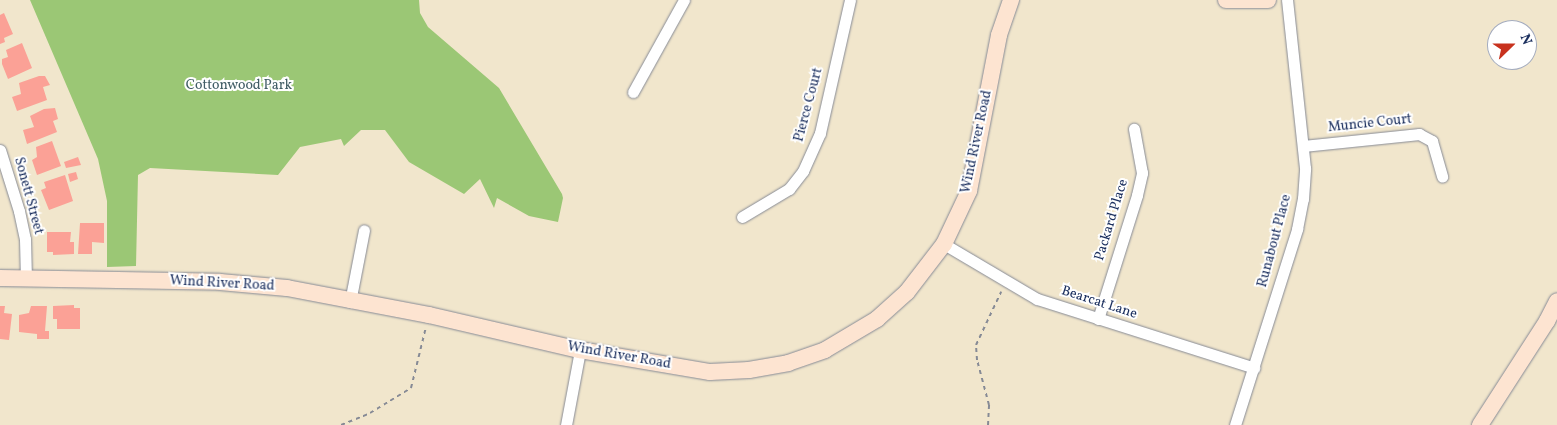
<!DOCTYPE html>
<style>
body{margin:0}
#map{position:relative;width:1557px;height:425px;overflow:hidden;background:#f1e6cc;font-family:Vollkorn,serif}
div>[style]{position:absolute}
.green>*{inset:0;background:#9bc775}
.building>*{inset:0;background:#fba196}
.path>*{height:2px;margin-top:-1px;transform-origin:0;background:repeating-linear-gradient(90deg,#868a95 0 4px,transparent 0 8px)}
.roads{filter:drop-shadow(0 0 1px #868a95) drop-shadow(0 0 1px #868a95)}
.street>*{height:11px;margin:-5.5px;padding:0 5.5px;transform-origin:5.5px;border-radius:5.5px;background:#fff}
.secondary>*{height:16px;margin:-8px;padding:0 8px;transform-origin:8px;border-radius:8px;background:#fde4d1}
span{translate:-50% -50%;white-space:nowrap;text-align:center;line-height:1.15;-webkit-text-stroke:4px #fff;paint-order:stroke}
.park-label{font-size:14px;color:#415d65}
.street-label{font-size:14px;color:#1b2f5e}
.north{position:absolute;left:1487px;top:20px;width:50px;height:50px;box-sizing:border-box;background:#fff;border:1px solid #a4acbf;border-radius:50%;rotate:68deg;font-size:14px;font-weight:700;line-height:20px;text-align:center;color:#1b2f5e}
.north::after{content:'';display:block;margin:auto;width:18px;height:22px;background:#c8321e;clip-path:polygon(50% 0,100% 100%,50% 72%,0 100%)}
</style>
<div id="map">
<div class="green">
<i style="clip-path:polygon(30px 0,419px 0,420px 13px,428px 27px,499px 88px,562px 194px,563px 198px,558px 222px,529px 216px,497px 198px,494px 208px,480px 179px,464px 194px,409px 162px,385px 130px,361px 130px,344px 146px,341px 139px,300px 147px,278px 175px,150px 168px,138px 175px,136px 266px,107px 267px,107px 201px,98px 159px)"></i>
</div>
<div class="building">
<i style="clip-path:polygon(4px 13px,13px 34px,4px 38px,5px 42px,0 44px,0 15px)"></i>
<i style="clip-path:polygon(22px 43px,32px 68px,8px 79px,2px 64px,2px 59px,8px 57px,6px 50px)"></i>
<i style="clip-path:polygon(39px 76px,45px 76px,50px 85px,43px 87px,47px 100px,17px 111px,12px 97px,21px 94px,19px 83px)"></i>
<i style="clip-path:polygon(55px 108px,58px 119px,53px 121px,57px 132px,27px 144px,23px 130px,34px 127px,30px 116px,44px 109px)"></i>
<i style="clip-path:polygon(52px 141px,61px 166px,37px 175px,32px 160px,37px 157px,36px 147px)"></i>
<i style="clip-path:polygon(78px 157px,81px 165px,66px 168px,64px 162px)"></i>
<i style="clip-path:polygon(76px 172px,78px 179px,70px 182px,68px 174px)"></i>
<i style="clip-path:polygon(65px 175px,73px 201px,49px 210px,41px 190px,46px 188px,44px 182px)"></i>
<i style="clip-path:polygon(80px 223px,104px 223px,104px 243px,92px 242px,92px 254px,78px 254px)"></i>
<i style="clip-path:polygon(47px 232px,71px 232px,70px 242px,74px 242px,74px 254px,53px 255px,53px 252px,47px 252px)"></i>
<i style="clip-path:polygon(74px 305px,74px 308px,80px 308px,80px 329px,57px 329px,57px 319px,53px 319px,53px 306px)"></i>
<i style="clip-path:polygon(0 306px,5px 306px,4px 313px,12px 314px,9px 340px,0 339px)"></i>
<i style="clip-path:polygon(31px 306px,47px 306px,45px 331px,49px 331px,49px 339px,37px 339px,37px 334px,19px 332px,19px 315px,29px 313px)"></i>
</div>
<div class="path">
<i style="left:341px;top:425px;width:31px;rotate:-22deg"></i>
<i style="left:370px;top:413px;width:48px;rotate:-31.4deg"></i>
<i style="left:411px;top:388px;width:63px;rotate:-76.2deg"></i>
<i style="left:988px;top:425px;width:20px;rotate:-87deg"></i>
<i style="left:989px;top:405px;width:47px;rotate:-104.9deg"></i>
<i style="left:977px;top:360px;width:15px;rotate:-94deg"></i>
<i style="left:976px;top:345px;width:59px;rotate:-64.7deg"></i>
</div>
<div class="roads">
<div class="street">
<i style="left:633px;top:92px;width:105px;rotate:-61deg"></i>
<i style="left:1303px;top:146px;width:117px;rotate:-5.9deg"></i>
<i style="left:1419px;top:134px;width:15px;rotate:28deg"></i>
<i style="left:1432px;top:141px;width:37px;rotate:74deg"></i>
<i style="left:0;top:150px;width:64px;rotate:72.7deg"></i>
<i style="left:19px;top:211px;width:29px;rotate:78deg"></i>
<i style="left:25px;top:239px;width:41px;rotate:88.6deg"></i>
<i style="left:742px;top:217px;width:55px;rotate:-30.8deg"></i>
<i style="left:789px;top:189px;width:23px;rotate:-52deg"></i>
<i style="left:803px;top:171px;width:42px;rotate:-65.9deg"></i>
<i style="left:820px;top:133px;width:136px;rotate:-77.3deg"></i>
<i style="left:944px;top:244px;width:108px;rotate:30.6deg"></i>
<i style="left:1037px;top:299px;width:228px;rotate:17.6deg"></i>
<i style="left:350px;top:302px;width:73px;rotate:-79deg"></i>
<i style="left:1098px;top:319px;width:130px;rotate:-72.5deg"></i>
<i style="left:1137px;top:195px;width:23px;rotate:-77deg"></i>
<i style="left:1142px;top:173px;width:45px;rotate:-100.3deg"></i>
<i style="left:566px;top:425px;width:76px;rotate:-79.4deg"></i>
<i style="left:1235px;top:425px;width:206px;rotate:-72.4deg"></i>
<i style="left:1297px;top:229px;width:31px;rotate:-79deg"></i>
<i style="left:1303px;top:199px;width:31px;rotate:-86deg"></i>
<i style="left:1305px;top:168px;width:169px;rotate:-96.1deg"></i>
</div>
<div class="secondary">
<i style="left:1226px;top:0;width:42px"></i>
<i style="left:0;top:278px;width:220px;rotate:1deg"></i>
<i style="left:220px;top:282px;width:67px;rotate:5.1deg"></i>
<i style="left:287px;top:288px;width:145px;rotate:10.8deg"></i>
<i style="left:429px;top:315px;width:155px;rotate:13.1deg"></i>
<i style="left:580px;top:350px;width:132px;rotate:9.6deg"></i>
<i style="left:710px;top:372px;width:39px;rotate:-3deg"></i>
<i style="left:749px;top:370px;width:40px;rotate:-10deg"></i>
<i style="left:788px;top:363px;width:39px;rotate:-19deg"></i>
<i style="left:825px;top:350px;width:61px;rotate:-30.8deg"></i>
<i style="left:877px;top:319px;width:40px;rotate:-42deg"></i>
<i style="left:907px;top:292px;width:61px;rotate:-52.4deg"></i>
<i style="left:944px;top:244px;width:59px;rotate:-64.7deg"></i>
<i style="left:969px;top:191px;width:159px;rotate:-79.1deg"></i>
<i style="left:999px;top:35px;width:37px;rotate:-71deg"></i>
<i style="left:1480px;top:425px;width:124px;rotate:-57.2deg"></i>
<i style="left:1547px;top:321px;width:22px;rotate:-63deg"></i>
</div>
</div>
<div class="park-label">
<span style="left:239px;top:86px">Cottonwood Park</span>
</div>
<div class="street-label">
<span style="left:809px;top:105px;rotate:-75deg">Pierce Court</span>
<span style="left:1370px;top:124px;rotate:-6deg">Muncie Court</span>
<span style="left:977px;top:142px;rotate:-78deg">Wind River Road</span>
<span style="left:28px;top:196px;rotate:75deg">Sonett Street</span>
<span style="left:1112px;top:220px;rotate:-73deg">Packard Place</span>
<span style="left:1275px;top:241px;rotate:-75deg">Runabout Place</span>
<span style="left:222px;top:284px;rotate:3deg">Wind River Road</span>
<span style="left:1099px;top:303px;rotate:18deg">Bearcat Lane</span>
<span style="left:619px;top:356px;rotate:10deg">Wind River Road</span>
</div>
<div class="north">N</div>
</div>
